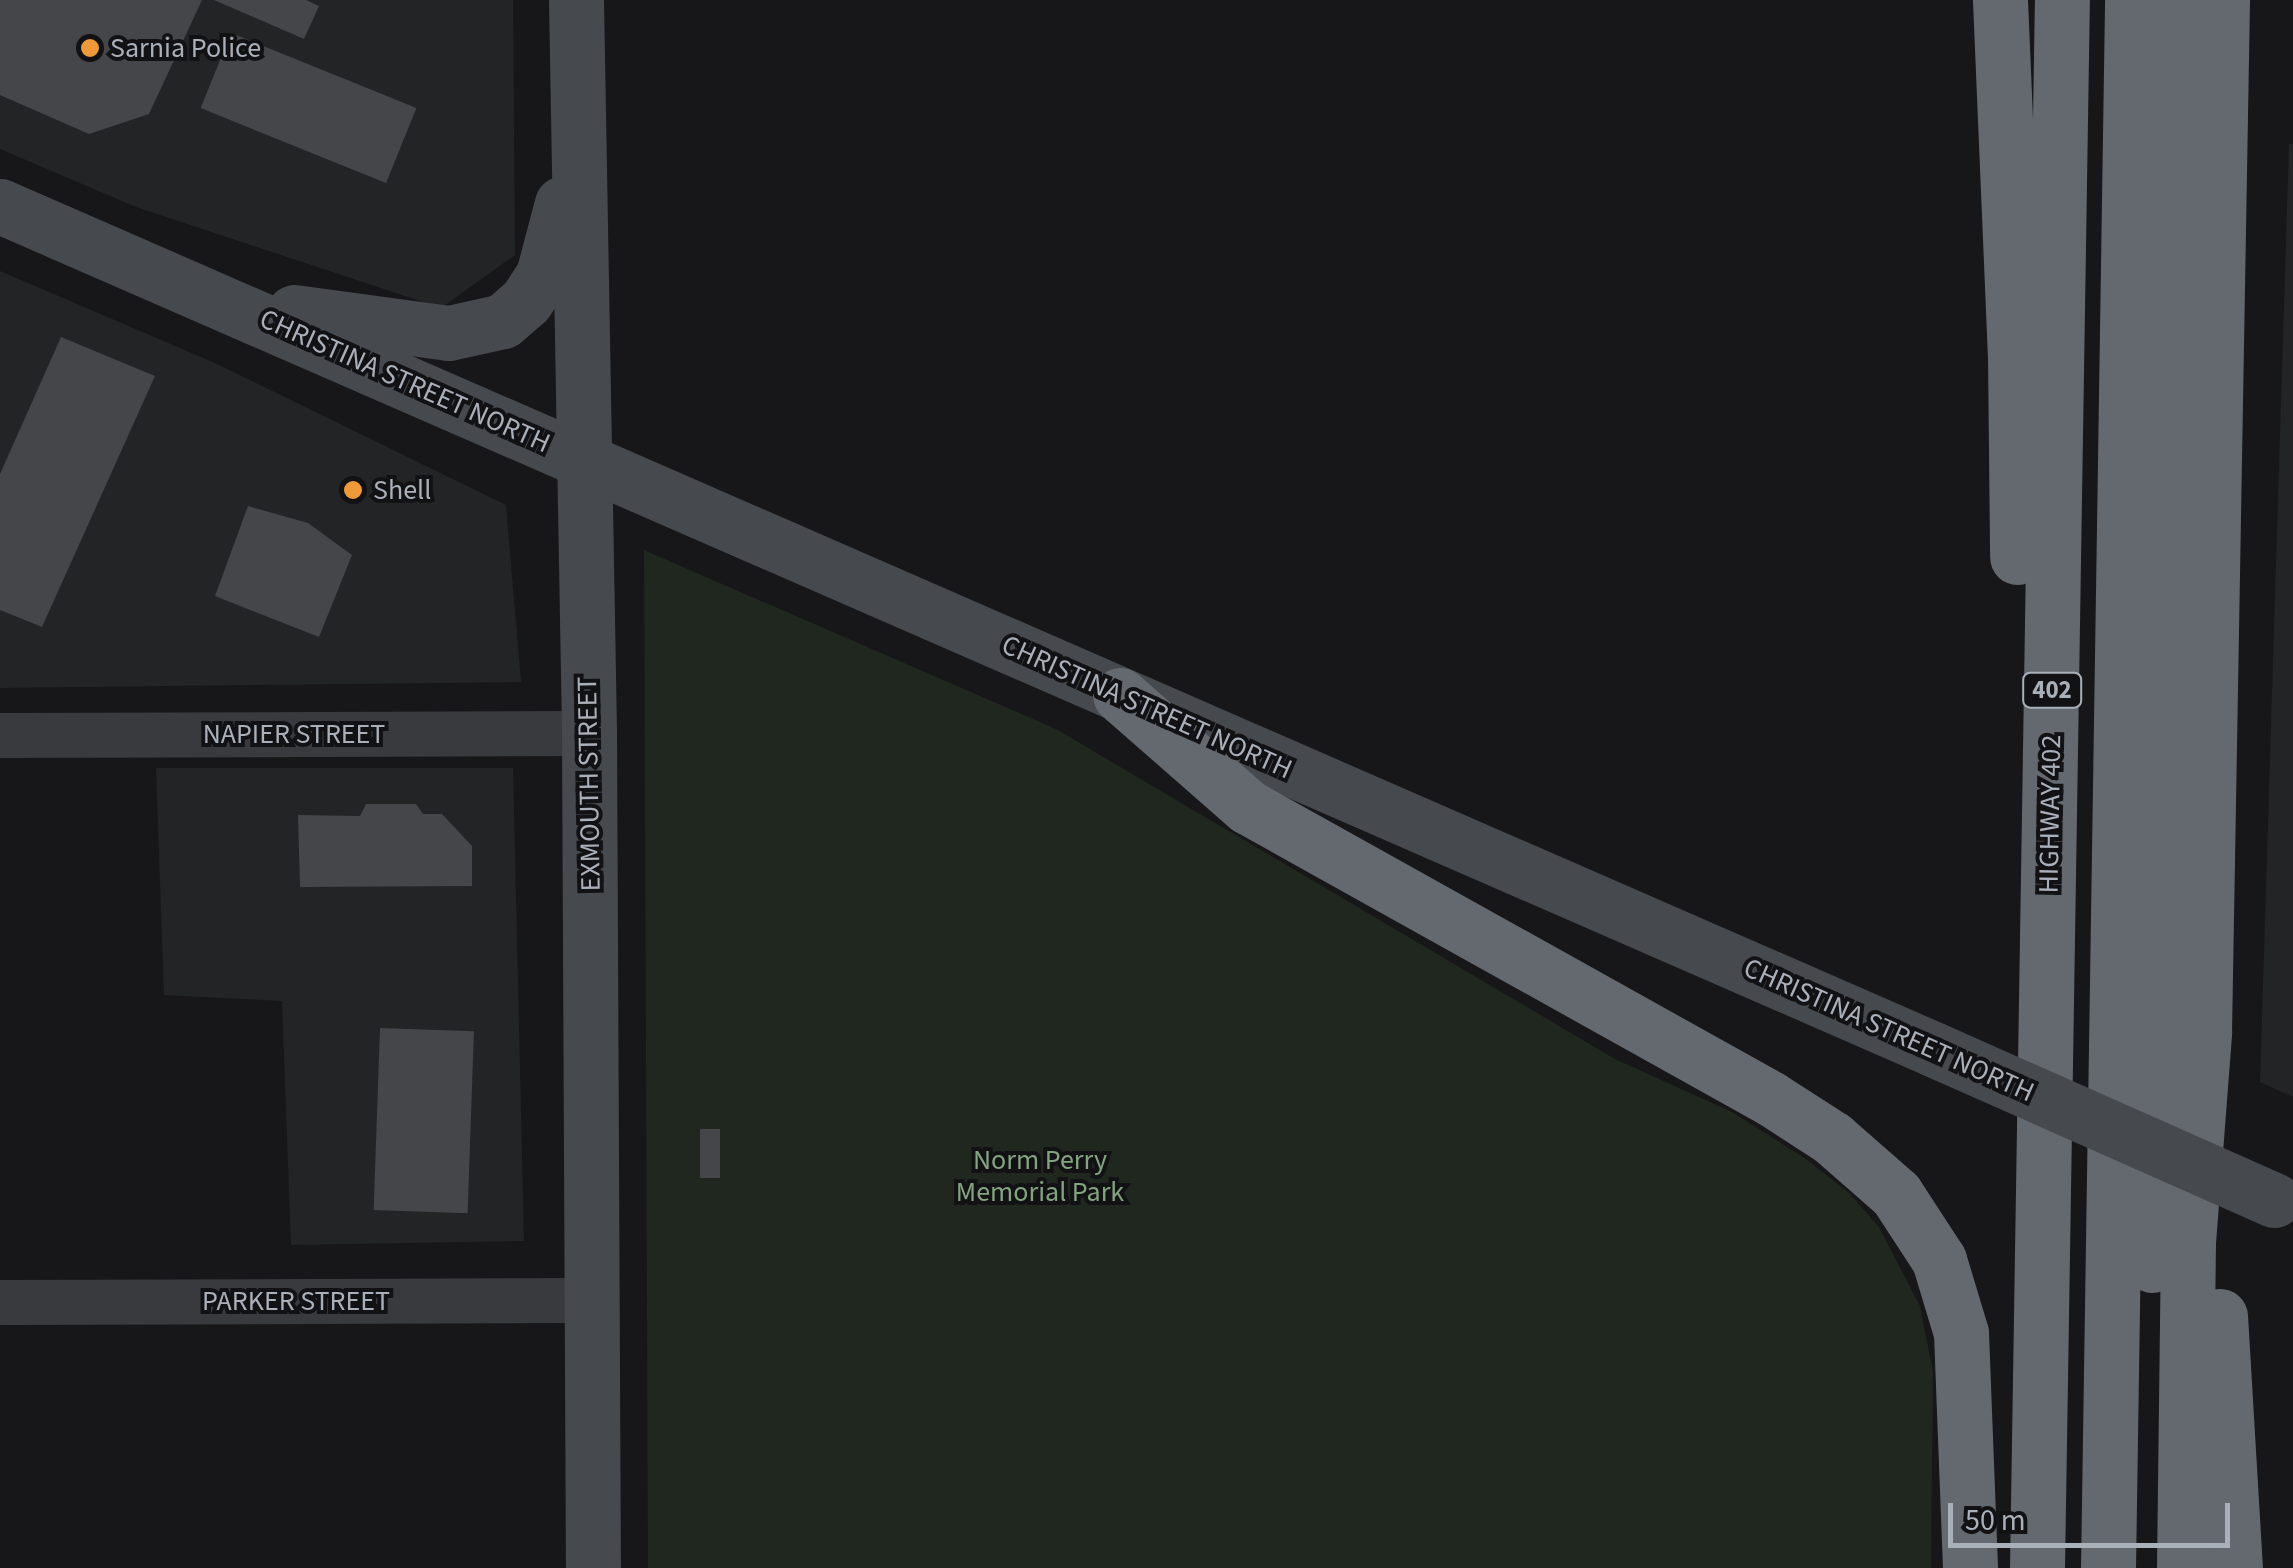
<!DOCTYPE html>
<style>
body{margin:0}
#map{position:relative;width:2293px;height:1568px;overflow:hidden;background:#171719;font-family:"Source Sans 3",sans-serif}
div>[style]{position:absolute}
.built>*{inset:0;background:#232426}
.green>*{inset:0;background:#1f271f}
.building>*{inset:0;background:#444649;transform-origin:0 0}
.minor>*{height:45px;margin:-22.5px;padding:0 22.5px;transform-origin:22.5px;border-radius:22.5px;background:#383a3e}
.secondary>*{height:55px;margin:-27.5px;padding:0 27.5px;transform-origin:27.5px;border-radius:27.5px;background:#46494e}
.motorway>*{height:55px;margin:-27.5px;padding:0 27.5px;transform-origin:27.5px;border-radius:27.5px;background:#64696f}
.secondary-bridge>*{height:55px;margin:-27.5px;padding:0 27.5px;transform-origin:27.5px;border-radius:27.5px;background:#46494e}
.dots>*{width:28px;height:28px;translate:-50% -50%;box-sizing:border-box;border:5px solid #121214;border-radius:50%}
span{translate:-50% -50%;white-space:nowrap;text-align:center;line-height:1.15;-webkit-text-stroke:8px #121214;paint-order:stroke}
.shield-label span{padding:2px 8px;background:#121214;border:2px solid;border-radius:8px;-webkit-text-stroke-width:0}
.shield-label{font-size:25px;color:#aab0b9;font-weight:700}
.poi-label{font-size:28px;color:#aab0b9}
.left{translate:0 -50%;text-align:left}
.street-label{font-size:28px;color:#aab0b9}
.park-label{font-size:28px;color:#84a381}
.scale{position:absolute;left:1948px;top:1503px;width:282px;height:45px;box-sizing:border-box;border:5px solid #aab0b9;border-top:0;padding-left:12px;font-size:30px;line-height:35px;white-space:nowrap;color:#aab0b9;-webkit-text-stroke:8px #121214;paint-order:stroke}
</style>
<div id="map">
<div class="built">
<i style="clip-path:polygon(0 0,513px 0,515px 255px,441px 308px,136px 207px,0 149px)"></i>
<i style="clip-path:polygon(2289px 144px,2293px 144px,2293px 1097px,2260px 1082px)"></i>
<i style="clip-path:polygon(0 271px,215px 363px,506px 505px,521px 682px,0 688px)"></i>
<i style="clip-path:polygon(156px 768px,513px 768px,524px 1241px,291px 1245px,282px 1001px,164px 995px)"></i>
</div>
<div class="green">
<i style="clip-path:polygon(644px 550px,1056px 729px,1615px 1059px,1732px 1112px,1806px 1159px,1849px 1193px,1879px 1227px,1920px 1306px,1933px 1372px,1931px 1568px,648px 1568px)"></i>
</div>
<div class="building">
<i style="clip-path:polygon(0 0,202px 0,149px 114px,89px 134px,0 95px)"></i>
<i style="clip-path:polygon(214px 0,306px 0,319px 6px,304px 39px)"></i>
<i style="left:231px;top:33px;width:200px;height:81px;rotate:22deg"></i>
<i style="clip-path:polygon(61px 337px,155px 376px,42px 627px,0 610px,0 474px)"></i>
<i style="clip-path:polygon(248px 506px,308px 523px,352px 555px,319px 637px,215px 596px)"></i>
<i style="clip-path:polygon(366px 804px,416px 804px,423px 814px,442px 814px,472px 846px,472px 886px,300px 887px,298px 815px,360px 816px)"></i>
<i style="left:380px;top:1028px;width:94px;height:182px;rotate:2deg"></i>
<i style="left:700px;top:1129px;width:20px;height:49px"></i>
</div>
<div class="minor">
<i style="left:0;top:735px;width:589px;rotate:-0.19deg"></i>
<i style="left:0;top:1302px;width:592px;rotate:-0.19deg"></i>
</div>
<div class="secondary">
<i style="left:576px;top:0;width:733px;rotate:88.98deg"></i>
<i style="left:589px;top:733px;width:835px;rotate:89.73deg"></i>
<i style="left:0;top:206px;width:2109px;rotate:23.56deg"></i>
<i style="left:294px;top:312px;width:156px;rotate:7.7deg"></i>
<i style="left:449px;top:333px;width:55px;rotate:-12.5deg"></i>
<i style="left:503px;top:321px;width:30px;rotate:-41deg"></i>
<i style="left:526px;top:301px;width:31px;rotate:-57deg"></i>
<i style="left:543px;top:275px;width:74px;rotate:-75.2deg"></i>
</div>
<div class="motorway">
<i style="left:2000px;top:0;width:354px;rotate:87.6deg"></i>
<i style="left:2015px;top:354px;width:203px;rotate:89.4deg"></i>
<i style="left:1120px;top:695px;width:170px;rotate:41.2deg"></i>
<i style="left:1248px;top:807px;width:598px;rotate:29.14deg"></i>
<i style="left:1770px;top:1098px;width:74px;rotate:32.8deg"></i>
<i style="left:1832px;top:1138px;width:85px;rotate:41.2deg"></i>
<i style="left:1896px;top:1194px;width:79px;rotate:56.9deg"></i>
<i style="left:1939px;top:1260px;width:76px;rotate:73.2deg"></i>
<i style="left:1961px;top:1333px;width:235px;rotate:87.8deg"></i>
<i style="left:2152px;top:1265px;width:1265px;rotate:-89.14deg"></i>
<i style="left:2220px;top:1316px;width:252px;rotate:86.6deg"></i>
<i style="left:2037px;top:1568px;width:1568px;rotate:-89.09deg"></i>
<i style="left:2108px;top:1568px;width:1568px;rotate:-89.12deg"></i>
<i style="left:2184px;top:1568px;width:326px;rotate:-89.3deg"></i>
<i style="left:2188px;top:1242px;width:211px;rotate:-85.6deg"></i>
<i style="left:2204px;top:1032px;width:1032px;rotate:-89deg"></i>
</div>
<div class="secondary-bridge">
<i style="left:1933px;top:1049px;width:373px;rotate:23.9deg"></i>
</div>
<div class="dots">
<i style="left:90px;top:48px;background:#ee9a3b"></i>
<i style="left:353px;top:490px;background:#ee9a3b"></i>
</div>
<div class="shield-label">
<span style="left:2052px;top:690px">402</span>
</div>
<div class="poi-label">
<span class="left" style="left:110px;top:48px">Sarnia Police</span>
<span class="left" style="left:373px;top:490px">Shell</span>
</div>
<div class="street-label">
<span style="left:405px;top:381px;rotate:24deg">CHRISTINA STREET NORTH</span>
<span style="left:1147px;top:707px;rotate:24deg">CHRISTINA STREET NORTH</span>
<span style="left:294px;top:734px">NAPIER STREET</span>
<span style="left:589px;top:784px;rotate:-91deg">EXMOUTH STREET</span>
<span style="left:2050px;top:814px;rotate:-89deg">HIGHWAY 402</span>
<span style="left:1889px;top:1030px;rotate:24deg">CHRISTINA STREET NORTH</span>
<span style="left:296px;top:1301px">PARKER STREET</span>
</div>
<div class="park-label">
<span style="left:1040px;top:1176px">Norm Perry<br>Memorial Park</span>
</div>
<div class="scale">50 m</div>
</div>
